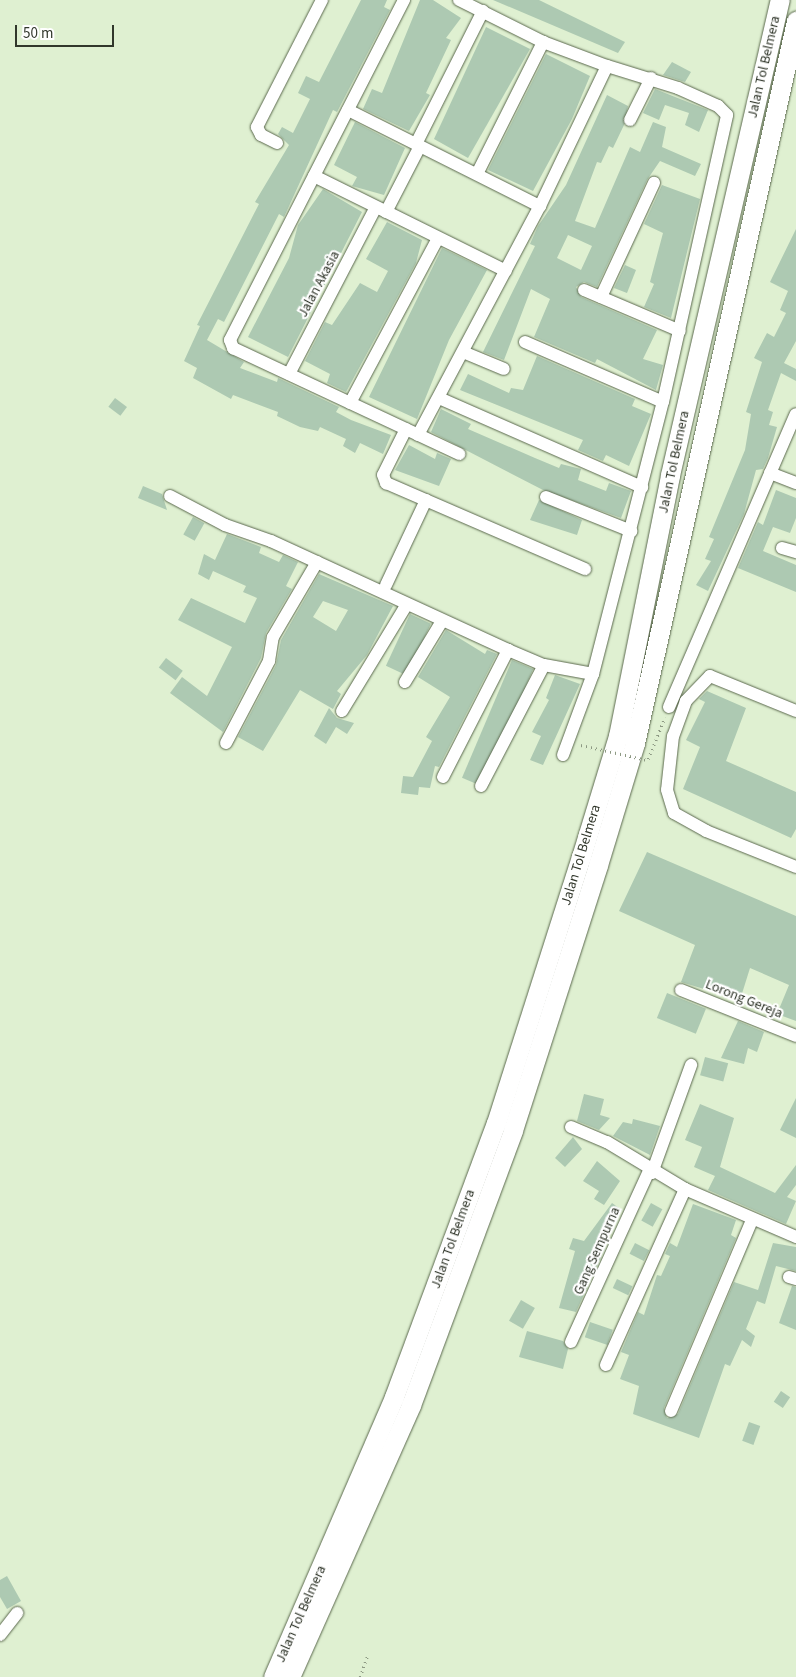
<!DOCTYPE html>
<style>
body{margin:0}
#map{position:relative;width:796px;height:1677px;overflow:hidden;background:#dff0d1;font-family:"Source Sans 3",sans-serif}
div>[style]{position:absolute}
.building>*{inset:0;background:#adc9b2;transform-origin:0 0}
.path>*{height:2.5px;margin-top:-1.25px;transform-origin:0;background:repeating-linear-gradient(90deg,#8d9983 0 1px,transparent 0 5px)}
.roads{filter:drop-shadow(0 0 1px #5a684d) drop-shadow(0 0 1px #5a684d)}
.minor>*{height:12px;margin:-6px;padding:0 6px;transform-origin:6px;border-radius:6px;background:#fff}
.highway>*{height:19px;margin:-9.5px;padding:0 9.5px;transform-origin:9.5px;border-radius:9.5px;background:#fff}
.path-bridge>*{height:2.5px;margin-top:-1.25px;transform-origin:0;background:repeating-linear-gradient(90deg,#8d9983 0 1px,transparent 0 5px)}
span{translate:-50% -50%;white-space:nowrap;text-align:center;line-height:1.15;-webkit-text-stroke:4.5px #fff;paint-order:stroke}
.street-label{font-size:14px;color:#31372b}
.scale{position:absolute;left:15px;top:25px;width:99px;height:22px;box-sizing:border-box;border:2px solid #31372b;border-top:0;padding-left:6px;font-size:15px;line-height:18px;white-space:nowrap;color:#31372b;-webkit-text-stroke:4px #fff;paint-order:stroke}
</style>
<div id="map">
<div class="building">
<i style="clip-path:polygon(361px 0,387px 0,384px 7px,390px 10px,337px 112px,333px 110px,284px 217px,279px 214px,224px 322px,218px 319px,207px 340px,244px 362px,240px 368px,277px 382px,278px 378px,339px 407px,336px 412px,351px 420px,391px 435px,383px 454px,360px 443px,355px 453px,343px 446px,346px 439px,320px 427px,318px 431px,300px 427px,277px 416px,278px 412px,233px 395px,231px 399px,193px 378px,197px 368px,184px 361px,200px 326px,197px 325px,259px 204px,255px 202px,289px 145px,278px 134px,282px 127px,293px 133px,310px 99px,298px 93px,306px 76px,319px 82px)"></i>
<i style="clip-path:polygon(420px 0,433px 0,461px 18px,446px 38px,451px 40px,426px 93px,430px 95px,409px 131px,363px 109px,372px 89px,382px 93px)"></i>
<i style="clip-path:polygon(493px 0,539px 0,625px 42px,618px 53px)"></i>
<i style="clip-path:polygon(486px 27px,530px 49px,468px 158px,434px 139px)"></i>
<i style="clip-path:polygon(546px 54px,590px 76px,572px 119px,533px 191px,488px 170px)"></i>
<i style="clip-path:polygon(672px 62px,691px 72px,685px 82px,663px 75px)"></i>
<i style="clip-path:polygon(655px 89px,708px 110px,699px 132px,685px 125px,689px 113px,665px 105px,659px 120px,643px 113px)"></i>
<i style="clip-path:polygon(evenodd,607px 95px,628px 106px,624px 125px,613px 148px,609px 146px,601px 163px,597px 162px,575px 221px,595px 228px,630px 147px,640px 152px,653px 122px,666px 127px,662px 147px,701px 164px,695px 176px,660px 161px,647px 180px,597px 287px,584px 282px,576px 287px,581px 297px,657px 330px,643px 359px,663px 365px,656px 390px,597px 359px,595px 363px,534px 337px,550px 299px,531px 289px,504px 360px,483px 352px,535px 246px,530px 244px,538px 226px,566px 185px,607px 95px,568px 235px,592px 246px,581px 270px,557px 258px,568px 235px)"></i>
<i style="clip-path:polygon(355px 122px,405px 148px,384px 195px,352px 186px,357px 177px,334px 165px)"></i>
<i style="clip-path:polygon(662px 185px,700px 199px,671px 318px,644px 307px,654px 284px,650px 282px,663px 233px,644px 224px)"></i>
<i style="clip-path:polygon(323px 189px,362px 212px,288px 357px,248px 337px,289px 258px,298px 225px)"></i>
<i style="clip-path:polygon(387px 222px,422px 240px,416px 263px,346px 392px,327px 383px,330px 374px,305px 361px,325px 322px,332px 325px,360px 283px,377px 292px,388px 271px,366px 259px)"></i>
<i style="clip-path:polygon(796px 229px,796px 341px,784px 363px,796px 369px,796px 381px,781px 373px,768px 410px,773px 412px,769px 425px,777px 427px,768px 458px,763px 469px,756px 470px,744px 514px,708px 591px,696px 585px,711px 561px,705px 559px,714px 539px,709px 537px,745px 450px,751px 414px,746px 412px,762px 362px,754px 358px,767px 333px,774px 337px,786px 313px,780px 310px,788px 291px,770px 282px)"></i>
<i style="clip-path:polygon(442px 248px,487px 270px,449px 340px,417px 419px,369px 397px)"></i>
<i style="clip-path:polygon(625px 265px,636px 270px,627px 293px,614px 288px)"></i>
<i style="clip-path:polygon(537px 356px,635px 399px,632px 406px,651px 414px,629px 466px,606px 455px,603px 461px,578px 450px,583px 440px,460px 390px,468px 374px,509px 393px,511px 388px,523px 390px)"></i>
<i style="left:115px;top:398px;width:15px;height:11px;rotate:37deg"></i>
<i style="clip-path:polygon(441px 409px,471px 424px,468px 429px,535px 458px,559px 468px,561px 464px,581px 469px,578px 480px,606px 491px,609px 483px,631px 491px,621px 518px,543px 490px,431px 432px)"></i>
<i style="clip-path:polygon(409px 445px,435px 459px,437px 453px,451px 459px,439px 486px,395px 470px)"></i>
<i style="clip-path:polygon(143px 486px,162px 494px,167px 510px,138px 498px)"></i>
<i style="clip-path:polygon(776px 490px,796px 498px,796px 518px,790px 533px,773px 527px,763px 551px,796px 565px,796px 592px,738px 568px,758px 522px,763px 525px)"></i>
<i style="clip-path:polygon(539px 500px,582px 520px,577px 535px,530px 520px)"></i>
<i style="left:193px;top:517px;width:13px;height:20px;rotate:29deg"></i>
<i style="clip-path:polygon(227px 534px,261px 547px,259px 553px,279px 562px,283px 555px,298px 562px,286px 586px,292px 589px,266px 633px,261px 658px,223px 732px,170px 693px,182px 677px,207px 696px,232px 647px,178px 620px,191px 598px,245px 623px,257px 598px,243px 592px,246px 586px,213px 571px,209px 580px,198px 574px,204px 554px,215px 560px)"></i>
<i style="clip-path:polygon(evenodd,319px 574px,393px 606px,367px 655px,337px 691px,341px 694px,333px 709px,300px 690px,263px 751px,238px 737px,276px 665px,281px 640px,319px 574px,323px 601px,348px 610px,336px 631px,313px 617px,323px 601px)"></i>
<i style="left:410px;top:614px;width:23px;height:57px;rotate:25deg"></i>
<i style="clip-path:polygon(446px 630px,485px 654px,487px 650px,497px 654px,439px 767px,435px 766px,430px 788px,419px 787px,418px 795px,401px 793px,403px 776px,413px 777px,432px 741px,426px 737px,450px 697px,418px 677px)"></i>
<i style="left:166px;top:658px;width:21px;height:12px;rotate:37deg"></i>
<i style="left:512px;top:660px;width:23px;height:128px;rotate:23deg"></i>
<i style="clip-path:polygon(555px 675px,580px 684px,543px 765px,530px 760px,541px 736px,532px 732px,549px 700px,546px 698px)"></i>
<i style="clip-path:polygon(707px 691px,746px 708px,726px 761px,796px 792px,796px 829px,791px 838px,683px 789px,700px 747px,686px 740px,705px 702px,699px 699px)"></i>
<i style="clip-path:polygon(329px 708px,337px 718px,354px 723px,347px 734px,336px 727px,326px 744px,314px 736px)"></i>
<i style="clip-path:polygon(647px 852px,796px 916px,796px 1021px,777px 1014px,789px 985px,750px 968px,740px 1000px,681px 982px,695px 945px,619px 911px)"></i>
<i style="left:667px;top:993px;width:42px;height:27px;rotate:22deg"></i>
<i style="clip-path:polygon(738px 1021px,764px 1032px,757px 1052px,748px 1048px,744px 1064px,721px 1058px)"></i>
<i style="left:705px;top:1057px;width:24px;height:19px;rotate:15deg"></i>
<i style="clip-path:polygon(584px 1094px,604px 1099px,600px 1115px,610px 1118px,599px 1130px,577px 1121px)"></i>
<i style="clip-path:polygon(796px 1098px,796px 1138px,780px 1130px)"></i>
<i style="clip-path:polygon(700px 1104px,734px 1118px,720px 1167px,775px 1193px,796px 1165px,796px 1185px,787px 1197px,796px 1201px,786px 1224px,708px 1190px,715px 1176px,694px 1167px,702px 1147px,685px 1140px)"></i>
<i style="clip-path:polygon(633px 1119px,660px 1126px,650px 1155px,613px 1136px,623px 1122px,632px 1124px)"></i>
<i style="clip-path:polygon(573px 1137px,582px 1149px,565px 1167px,555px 1158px)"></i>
<i style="clip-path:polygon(597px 1161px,620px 1181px,604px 1205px,594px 1199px,599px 1191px,583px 1181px)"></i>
<i style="clip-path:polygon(612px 1203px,622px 1210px,598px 1246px,605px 1248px,576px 1312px,559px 1308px,575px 1251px,569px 1249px,573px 1238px,584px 1241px)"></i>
<i style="left:651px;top:1203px;width:13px;height:20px;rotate:29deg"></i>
<i style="clip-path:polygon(693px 1204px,736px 1220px,731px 1235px,736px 1238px,664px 1408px,667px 1418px,678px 1414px,734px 1282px,758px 1290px,773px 1243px,796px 1247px,796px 1271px,776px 1266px,765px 1304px,757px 1301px,746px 1329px,755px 1336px,751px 1347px,742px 1340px,730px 1366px,725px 1364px,699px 1438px,633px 1414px,639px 1386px,620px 1379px,629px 1355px,621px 1352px,638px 1312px,644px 1315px,657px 1275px,661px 1276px,670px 1256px,665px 1254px,670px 1243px,677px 1247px)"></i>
<i style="left:635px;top:1243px;width:16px;height:12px;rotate:27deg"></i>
<i style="left:617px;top:1279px;width:17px;height:10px;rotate:25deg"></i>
<i style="clip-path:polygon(792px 1286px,796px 1287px,796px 1330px,779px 1323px)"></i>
<i style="left:521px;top:1300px;width:16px;height:24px;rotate:30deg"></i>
<i style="left:590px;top:1322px;width:24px;height:16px;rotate:19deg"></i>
<i style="clip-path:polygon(527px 1331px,563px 1341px,568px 1349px,563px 1369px,519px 1357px)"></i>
<i style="left:781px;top:1391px;width:11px;height:13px;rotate:34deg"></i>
<i style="left:749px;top:1422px;width:12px;height:20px;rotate:20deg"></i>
<i style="clip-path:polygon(7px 1576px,21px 1601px,7px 1609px,0 1597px,0 1580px)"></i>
</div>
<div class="path">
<i style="left:648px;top:759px;width:45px;rotate:-68deg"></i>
<i style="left:360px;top:1677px;width:24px;rotate:-71deg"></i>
</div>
<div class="roads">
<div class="minor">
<i style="left:404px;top:0;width:382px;rotate:117.1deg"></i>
<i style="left:230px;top:340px;width:9px;rotate:69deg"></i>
<i style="left:233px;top:348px;width:250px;rotate:25.1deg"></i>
<i style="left:348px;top:110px;width:215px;rotate:26.6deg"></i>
<i style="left:630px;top:120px;width:47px;rotate:-63.4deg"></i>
<i style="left:277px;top:143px;width:18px;rotate:-153deg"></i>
<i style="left:261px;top:135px;width:9px;rotate:-117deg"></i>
<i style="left:257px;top:127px;width:143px;rotate:-62.9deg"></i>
<i style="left:416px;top:144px;width:149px;rotate:-63.3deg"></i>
<i style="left:477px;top:174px;width:148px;rotate:-63.4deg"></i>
<i style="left:314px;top:176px;width:214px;rotate:26.3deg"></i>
<i style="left:386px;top:212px;width:74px;rotate:-62.7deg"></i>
<i style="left:584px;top:290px;width:104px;rotate:23.1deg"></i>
<i style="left:601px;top:297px;width:126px;rotate:-65.1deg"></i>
<i style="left:525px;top:342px;width:150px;rotate:23.5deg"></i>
<i style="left:463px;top:352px;width:44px;rotate:22.5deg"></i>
<i style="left:289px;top:374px;width:188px;rotate:-62.5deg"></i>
<i style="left:439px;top:398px;width:222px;rotate:23.7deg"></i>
<i style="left:350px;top:403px;width:187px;rotate:-61.9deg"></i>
<i style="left:406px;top:429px;width:51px;rotate:116.6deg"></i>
<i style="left:383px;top:475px;width:9px;rotate:69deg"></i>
<i style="left:386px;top:483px;width:217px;rotate:23.4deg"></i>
<i style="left:418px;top:435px;width:259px;rotate:-62deg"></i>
<i style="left:540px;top:206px;width:155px;rotate:-64.4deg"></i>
<i style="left:607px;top:66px;width:68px;rotate:-159.4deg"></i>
<i style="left:543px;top:42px;width:94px;rotate:-153.4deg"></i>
<i style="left:770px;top:473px;width:28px;rotate:21deg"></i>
<i style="left:170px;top:496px;width:62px;rotate:27.8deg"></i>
<i style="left:225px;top:525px;width:49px;rotate:19.2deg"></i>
<i style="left:271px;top:541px;width:261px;rotate:24.7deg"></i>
<i style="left:508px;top:650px;width:39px;rotate:23deg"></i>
<i style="left:544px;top:665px;width:50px;rotate:10.4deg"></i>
<i style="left:593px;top:674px;width:281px;rotate:-75.6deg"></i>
<i style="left:663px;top:402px;width:294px;rotate:-77.4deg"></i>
<i style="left:727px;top:115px;width:13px;rotate:-135deg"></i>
<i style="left:718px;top:106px;width:44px;rotate:-155.8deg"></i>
<i style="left:678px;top:88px;width:74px;rotate:-162.8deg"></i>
<i style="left:546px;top:497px;width:92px;rotate:21.8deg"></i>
<i style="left:782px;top:548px;width:15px;rotate:16deg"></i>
<i style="left:386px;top:585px;width:94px;rotate:-64.8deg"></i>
<i style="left:405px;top:682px;width:71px;rotate:-58.8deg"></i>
<i style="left:669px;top:707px;width:319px;rotate:-66.6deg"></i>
<i style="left:342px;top:711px;width:125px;rotate:-58.7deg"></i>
<i style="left:796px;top:711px;width:93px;rotate:-157.9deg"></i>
<i style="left:710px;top:676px;width:35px;rotate:134deg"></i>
<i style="left:686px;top:701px;width:37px;rotate:110deg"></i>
<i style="left:673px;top:736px;width:54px;rotate:96.3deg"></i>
<i style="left:667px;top:790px;width:24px;rotate:73deg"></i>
<i style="left:674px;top:813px;width:37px;rotate:29deg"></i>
<i style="left:706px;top:831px;width:97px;rotate:21.8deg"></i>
<i style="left:226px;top:743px;width:93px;rotate:-62.3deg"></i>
<i style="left:269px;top:661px;width:24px;rotate:-81deg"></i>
<i style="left:273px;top:637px;width:87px;rotate:-59.6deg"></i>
<i style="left:563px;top:755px;width:86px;rotate:-69.7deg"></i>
<i style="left:443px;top:777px;width:143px;rotate:-62.9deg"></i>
<i style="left:481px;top:786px;width:136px;rotate:-62.5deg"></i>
<i style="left:681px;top:990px;width:124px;rotate:21.8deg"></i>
<i style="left:571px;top:1127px;width:39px;rotate:23deg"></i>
<i style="left:607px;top:1142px;width:91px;rotate:31.1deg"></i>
<i style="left:685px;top:1189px;width:121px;rotate:23.4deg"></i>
<i style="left:652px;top:1173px;width:115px;rotate:-70.1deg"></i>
<i style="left:789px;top:1277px;width:7px;rotate:16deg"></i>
<i style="left:571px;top:1342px;width:188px;rotate:-65.5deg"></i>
<i style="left:606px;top:1365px;width:193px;rotate:-65.8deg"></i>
<i style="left:671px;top:1411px;width:207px;rotate:-67deg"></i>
<i style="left:0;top:1635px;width:28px;rotate:-52deg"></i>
</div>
<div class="highway">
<i style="left:273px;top:1677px;width:305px;rotate:-66.6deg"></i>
<i style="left:394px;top:1397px;width:292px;rotate:-69.6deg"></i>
<i style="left:496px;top:1123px;width:279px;rotate:-72.3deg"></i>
<i style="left:581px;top:857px;width:127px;rotate:-73deg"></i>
<i style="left:618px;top:736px;width:266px;rotate:-78.7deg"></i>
<i style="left:670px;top:475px;width:488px;rotate:-77deg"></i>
<i style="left:290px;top:1677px;width:298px;rotate:-66deg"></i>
<i style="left:411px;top:1405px;width:293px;rotate:-69.6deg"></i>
<i style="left:513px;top:1130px;width:278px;rotate:-72.2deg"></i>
<i style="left:598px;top:865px;width:127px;rotate:-73.1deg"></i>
<i style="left:635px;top:743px;width:740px;rotate:-77.43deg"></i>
</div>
</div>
<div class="path-bridge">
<i style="left:581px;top:745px;width:68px;rotate:12.8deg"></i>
</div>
<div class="street-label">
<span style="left:764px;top:67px;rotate:-77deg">Jalan Tol Belmera</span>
<span style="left:319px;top:284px;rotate:-62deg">Jalan Akasia</span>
<span style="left:674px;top:462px;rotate:-78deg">Jalan Tol Belmera</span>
<span style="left:581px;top:855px;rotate:-73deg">Jalan Tol Belmera</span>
<span style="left:744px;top:999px;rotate:22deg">Lorong Gereja</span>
<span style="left:453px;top:1239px;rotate:-70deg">Jalan Tol Belmera</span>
<span style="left:597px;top:1251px;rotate:-66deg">Gang Sempurna</span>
<span style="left:301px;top:1614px;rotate:-66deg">Jalan Tol Belmera</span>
</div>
<div class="scale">50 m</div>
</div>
